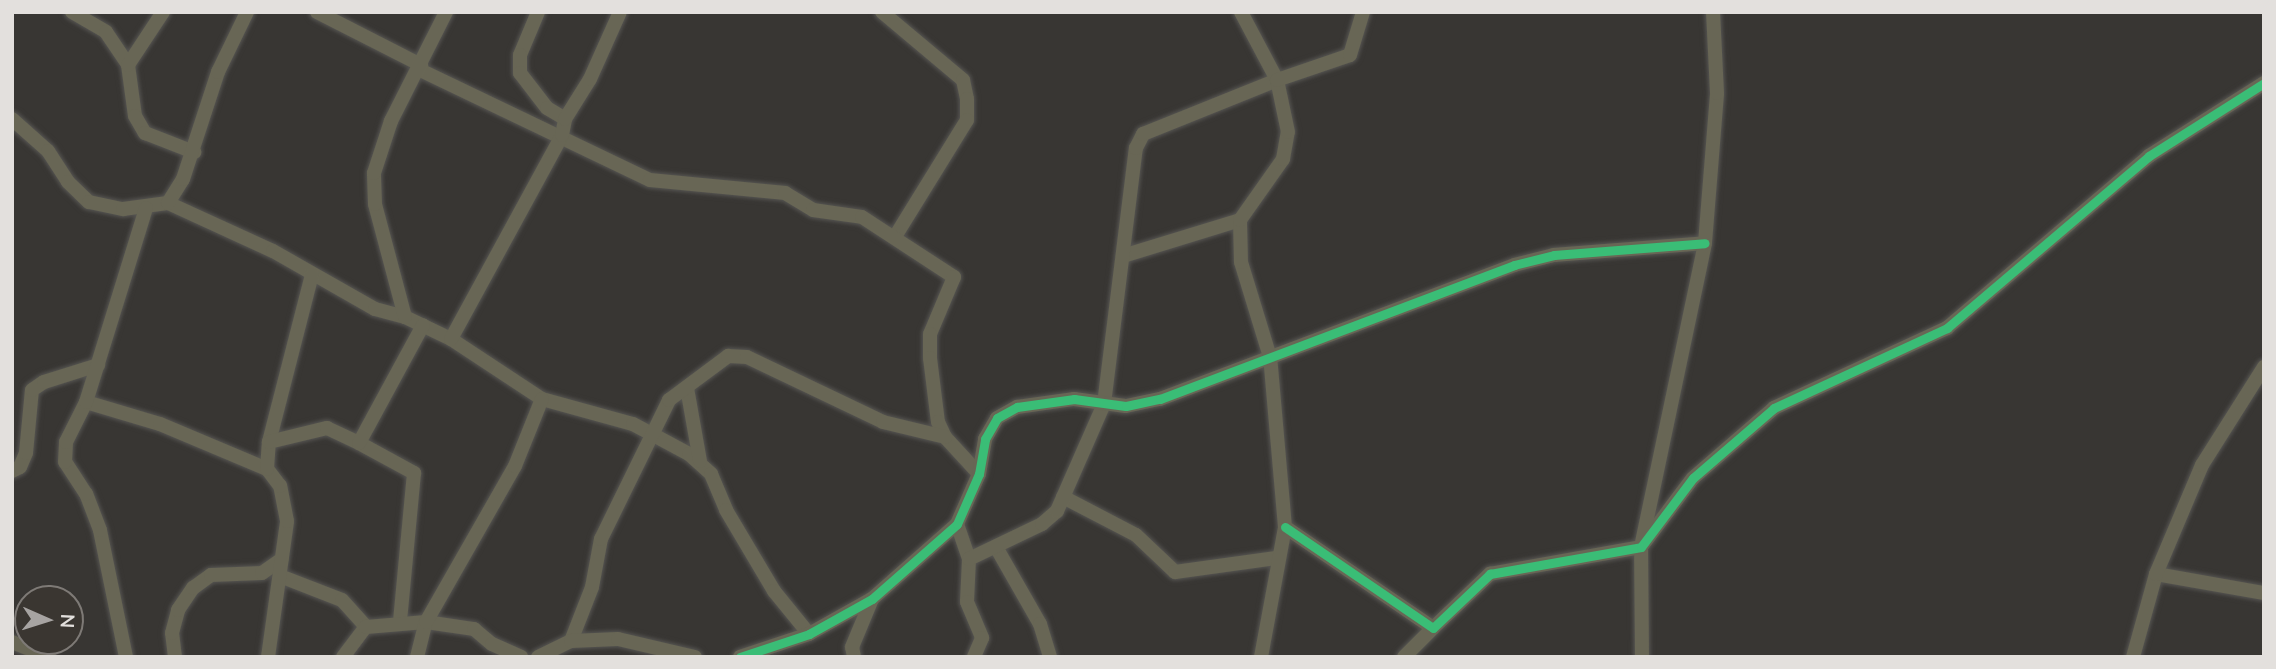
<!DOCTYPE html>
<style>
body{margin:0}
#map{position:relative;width:2276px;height:669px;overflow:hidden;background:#383633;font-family:Mulish,sans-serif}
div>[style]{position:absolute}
.roads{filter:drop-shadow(0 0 2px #565552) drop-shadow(0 0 2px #565552)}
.minor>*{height:14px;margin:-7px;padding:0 7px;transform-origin:7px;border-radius:7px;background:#686655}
.cycleway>*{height:9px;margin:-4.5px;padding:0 4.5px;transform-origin:4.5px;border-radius:4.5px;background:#3abd76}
span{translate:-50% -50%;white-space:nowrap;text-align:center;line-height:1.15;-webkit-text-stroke:5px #3a3631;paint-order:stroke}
.frame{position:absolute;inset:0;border:14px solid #e3e0dd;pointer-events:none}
.north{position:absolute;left:14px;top:585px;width:70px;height:70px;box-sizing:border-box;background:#3a3631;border:2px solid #7e7a76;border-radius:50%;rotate:93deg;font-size:19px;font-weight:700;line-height:28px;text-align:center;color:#e3e0dd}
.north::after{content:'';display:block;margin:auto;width:24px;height:32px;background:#a7a4a2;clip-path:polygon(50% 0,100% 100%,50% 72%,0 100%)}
</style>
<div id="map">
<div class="roads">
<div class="minor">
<i style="left:72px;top:12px;width:39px;rotate:30deg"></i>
<i style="left:106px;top:32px;width:40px;rotate:56deg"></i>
<i style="left:128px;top:65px;width:51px;rotate:82.2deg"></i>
<i style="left:135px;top:116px;width:20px;rotate:60deg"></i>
<i style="left:145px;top:133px;width:53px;rotate:21.2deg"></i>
<i style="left:317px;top:12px;width:117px;rotate:27deg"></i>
<i style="left:538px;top:12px;width:47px;rotate:112.7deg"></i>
<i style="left:520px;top:55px;width:18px;rotate:90deg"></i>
<i style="left:520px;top:73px;width:44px;rotate:52.4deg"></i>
<i style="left:547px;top:108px;width:21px;rotate:31deg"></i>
<i style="left:882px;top:12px;width:106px;rotate:40deg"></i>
<i style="left:963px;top:80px;width:19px;rotate:78deg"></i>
<i style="left:967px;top:99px;width:21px;rotate:90deg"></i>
<i style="left:967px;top:120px;width:135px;rotate:121.7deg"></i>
<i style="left:128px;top:65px;width:64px;rotate:-56.6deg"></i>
<i style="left:418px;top:69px;width:257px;rotate:25.6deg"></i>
<i style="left:650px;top:180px;width:136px;rotate:5.5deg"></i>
<i style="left:785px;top:193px;width:33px;rotate:31deg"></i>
<i style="left:813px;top:210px;width:49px;rotate:8.1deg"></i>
<i style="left:862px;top:217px;width:110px;rotate:33.1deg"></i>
<i style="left:954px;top:277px;width:62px;rotate:112.8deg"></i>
<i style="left:930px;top:334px;width:24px;rotate:90deg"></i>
<i style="left:930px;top:358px;width:64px;rotate:82.9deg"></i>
<i style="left:938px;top:422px;width:17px;rotate:65deg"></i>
<i style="left:945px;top:437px;width:50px;rotate:47.4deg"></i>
<i style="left:12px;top:119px;width:48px;rotate:41.6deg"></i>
<i style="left:48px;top:151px;width:37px;rotate:57deg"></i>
<i style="left:68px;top:182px;width:29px;rotate:44deg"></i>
<i style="left:89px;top:202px;width:35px;rotate:12deg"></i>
<i style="left:123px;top:209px;width:45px;rotate:-7.6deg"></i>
<i style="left:168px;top:203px;width:115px;rotate:24.6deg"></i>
<i style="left:273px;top:251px;width:117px;rotate:29.6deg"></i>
<i style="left:375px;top:309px;width:31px;rotate:15deg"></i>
<i style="left:405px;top:317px;width:51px;rotate:25.6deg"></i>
<i style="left:451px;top:339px;width:109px;rotate:33.4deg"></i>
<i style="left:542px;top:399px;width:94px;rotate:15.4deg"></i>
<i style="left:633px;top:424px;width:64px;rotate:28.2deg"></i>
<i style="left:689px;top:454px;width:30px;rotate:42deg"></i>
<i style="left:711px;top:474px;width:39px;rotate:67deg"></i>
<i style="left:726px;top:510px;width:94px;rotate:59.3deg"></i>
<i style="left:774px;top:591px;width:55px;rotate:50.9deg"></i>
<i style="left:168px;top:203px;width:28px;rotate:-58deg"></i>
<i style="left:183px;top:179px;width:113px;rotate:-71.9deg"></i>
<i style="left:218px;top:72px;width:67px;rotate:-64.2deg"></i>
<i style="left:1123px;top:256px;width:122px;rotate:-17.1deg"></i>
<i style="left:405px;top:317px;width:117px;rotate:-104.9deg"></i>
<i style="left:375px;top:204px;width:31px;rotate:-92deg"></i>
<i style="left:374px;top:173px;width:55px;rotate:-71.9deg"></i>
<i style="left:391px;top:121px;width:122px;rotate:-63.2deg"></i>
<i style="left:451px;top:339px;width:232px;rotate:-61.4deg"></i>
<i style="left:562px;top:135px;width:16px;rotate:-79deg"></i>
<i style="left:565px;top:119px;width:47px;rotate:-58deg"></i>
<i style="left:590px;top:79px;width:73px;rotate:-65.9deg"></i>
<i style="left:687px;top:388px;width:74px;rotate:79.9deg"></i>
<i style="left:86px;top:402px;width:77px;rotate:16.6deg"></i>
<i style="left:160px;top:424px;width:116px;rotate:22.8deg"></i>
<i style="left:269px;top:442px;width:172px;rotate:-75.6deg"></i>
<i style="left:359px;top:443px;width:63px;rotate:28.6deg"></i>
<i style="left:414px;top:473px;width:150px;rotate:95.4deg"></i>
<i style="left:12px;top:471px;width:9px;rotate:-27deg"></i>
<i style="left:20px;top:467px;width:15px;rotate:-67deg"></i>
<i style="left:26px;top:453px;width:63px;rotate:-84.6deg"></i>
<i style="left:32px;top:390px;width:14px;rotate:-34deg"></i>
<i style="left:44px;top:382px;width:57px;rotate:-17.5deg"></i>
<i style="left:1063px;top:497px;width:82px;rotate:27.5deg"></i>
<i style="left:1136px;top:535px;width:54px;rotate:43.5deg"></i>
<i style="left:1175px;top:572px;width:102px;rotate:-7.9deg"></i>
<i style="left:957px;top:524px;width:37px;rotate:71deg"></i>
<i style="left:969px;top:559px;width:43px;rotate:92.7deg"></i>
<i style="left:967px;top:602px;width:39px;rotate:67deg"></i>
<i style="left:982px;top:638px;width:21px;rotate:113deg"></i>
<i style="left:1285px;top:527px;width:179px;rotate:34.3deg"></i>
<i style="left:1433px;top:628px;width:79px;rotate:-43.5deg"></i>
<i style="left:1490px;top:574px;width:153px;rotate:-10.1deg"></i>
<i style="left:1641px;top:547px;width:86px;rotate:-53deg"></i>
<i style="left:1693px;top:478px;width:107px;rotate:-40.8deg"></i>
<i style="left:1774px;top:408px;width:191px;rotate:-24.8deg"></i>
<i style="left:1947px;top:328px;width:265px;rotate:-40.4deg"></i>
<i style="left:2149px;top:156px;width:136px;rotate:-32.4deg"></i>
<i style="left:996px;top:547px;width:89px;rotate:60.3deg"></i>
<i style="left:1040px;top:624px;width:34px;rotate:73deg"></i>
<i style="left:969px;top:559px;width:81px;rotate:-25.6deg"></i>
<i style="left:1042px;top:524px;width:20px;rotate:-41deg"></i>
<i style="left:1057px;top:511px;width:117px;rotate:-66.3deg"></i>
<i style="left:1104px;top:404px;width:258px;rotate:-82.9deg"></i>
<i style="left:1136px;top:148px;width:16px;rotate:-63deg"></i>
<i style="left:1143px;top:134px;width:144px;rotate:-21.9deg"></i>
<i style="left:1277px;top:80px;width:77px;rotate:-117.9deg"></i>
<i style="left:2156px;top:574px;width:110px;rotate:10deg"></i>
<i style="left:280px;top:576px;width:66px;rotate:21.2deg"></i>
<i style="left:342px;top:600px;width:36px;rotate:48deg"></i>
<i style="left:571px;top:641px;width:58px;rotate:-68.7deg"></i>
<i style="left:592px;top:587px;width:49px;rotate:-79.4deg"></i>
<i style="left:601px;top:539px;width:155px;rotate:-63.9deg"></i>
<i style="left:669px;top:400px;width:74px;rotate:-36.7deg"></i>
<i style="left:728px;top:356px;width:19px;rotate:3deg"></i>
<i style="left:747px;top:357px;width:151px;rotate:25.5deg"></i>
<i style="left:883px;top:422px;width:64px;rotate:13.6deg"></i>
<i style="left:12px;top:642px;width:40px;rotate:22deg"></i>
<i style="left:126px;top:657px;width:130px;rotate:-101.6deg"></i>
<i style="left:100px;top:530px;width:39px;rotate:-111deg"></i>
<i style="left:86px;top:494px;width:38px;rotate:-123deg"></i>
<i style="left:65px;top:462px;width:20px;rotate:-87deg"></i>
<i style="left:66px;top:442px;width:45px;rotate:-63.4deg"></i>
<i style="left:86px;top:402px;width:203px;rotate:-72.8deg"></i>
<i style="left:175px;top:657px;width:24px;rotate:-97deg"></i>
<i style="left:172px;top:633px;width:24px;rotate:-75deg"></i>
<i style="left:178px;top:610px;width:27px;rotate:-56deg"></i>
<i style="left:193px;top:588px;width:22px;rotate:-36deg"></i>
<i style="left:211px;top:575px;width:51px;rotate:-2.2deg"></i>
<i style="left:262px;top:573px;width:24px;rotate:-35deg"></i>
<i style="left:268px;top:657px;width:137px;rotate:-82deg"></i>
<i style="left:287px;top:521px;width:36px;rotate:-101deg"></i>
<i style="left:280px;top:486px;width:21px;rotate:-127deg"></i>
<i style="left:267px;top:469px;width:27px;rotate:-86deg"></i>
<i style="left:269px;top:442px;width:60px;rotate:-13.6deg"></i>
<i style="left:327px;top:428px;width:35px;rotate:25deg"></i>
<i style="left:359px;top:443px;width:134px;rotate:-61.5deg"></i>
<i style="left:343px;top:657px;width:38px;rotate:-53deg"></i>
<i style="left:366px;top:627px;width:60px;rotate:-4.8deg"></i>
<i style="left:426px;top:622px;width:49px;rotate:8.3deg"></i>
<i style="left:474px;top:629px;width:23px;rotate:40deg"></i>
<i style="left:492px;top:644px;width:32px;rotate:24deg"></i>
<i style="left:417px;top:657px;width:36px;rotate:-76deg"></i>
<i style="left:426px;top:622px;width:180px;rotate:-60.3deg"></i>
<i style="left:515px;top:466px;width:72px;rotate:-68.1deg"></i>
<i style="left:538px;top:657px;width:37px;rotate:-26deg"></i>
<i style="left:571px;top:641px;width:47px;rotate:-2.4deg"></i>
<i style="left:618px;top:639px;width:79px;rotate:13.2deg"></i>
<i style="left:740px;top:657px;width:73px;rotate:-18.4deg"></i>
<i style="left:809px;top:634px;width:72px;rotate:-29.1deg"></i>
<i style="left:872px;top:599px;width:113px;rotate:-41.4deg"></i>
<i style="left:957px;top:524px;width:55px;rotate:-66.3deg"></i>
<i style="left:979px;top:474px;width:36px;rotate:-80deg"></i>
<i style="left:985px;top:439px;width:24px;rotate:-60deg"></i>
<i style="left:997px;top:418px;width:23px;rotate:-29deg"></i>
<i style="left:1017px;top:407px;width:58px;rotate:-8deg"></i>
<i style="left:1074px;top:399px;width:52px;rotate:7.7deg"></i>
<i style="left:1126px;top:406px;width:35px;rotate:-12deg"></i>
<i style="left:1160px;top:399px;width:379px;rotate:-20.7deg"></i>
<i style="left:1514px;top:265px;width:41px;rotate:-14deg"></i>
<i style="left:1554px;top:255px;width:151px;rotate:-4.5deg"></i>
<i style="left:854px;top:657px;width:10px;rotate:-101deg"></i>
<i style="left:852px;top:647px;width:52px;rotate:-67.4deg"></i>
<i style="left:1261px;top:657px;width:132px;rotate:-79.5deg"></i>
<i style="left:1285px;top:527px;width:171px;rotate:-95deg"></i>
<i style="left:1270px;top:357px;width:99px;rotate:-107deg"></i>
<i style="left:1241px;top:262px;width:42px;rotate:-91.4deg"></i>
<i style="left:1240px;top:220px;width:75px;rotate:-54.8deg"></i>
<i style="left:1283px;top:159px;width:27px;rotate:-80deg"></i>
<i style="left:1288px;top:132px;width:53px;rotate:-101.9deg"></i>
<i style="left:1277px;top:80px;width:77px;rotate:-18.9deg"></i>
<i style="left:1350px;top:55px;width:45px;rotate:-73.2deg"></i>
<i style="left:1404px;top:657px;width:41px;rotate:-45deg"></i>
<i style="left:1642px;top:657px;width:110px;rotate:-90.5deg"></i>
<i style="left:1641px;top:547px;width:311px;rotate:-78.1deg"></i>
<i style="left:1705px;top:243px;width:150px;rotate:-85.4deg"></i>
<i style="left:1717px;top:93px;width:81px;rotate:-92.8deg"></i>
<i style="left:2133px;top:657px;width:86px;rotate:-74.5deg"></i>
<i style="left:2156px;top:574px;width:118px;rotate:-67.1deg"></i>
<i style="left:2202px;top:465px;width:116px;rotate:-57.7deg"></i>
</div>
</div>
<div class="cycleway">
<i style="left:1285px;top:527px;width:179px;rotate:34.3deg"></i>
<i style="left:1433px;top:628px;width:79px;rotate:-43.5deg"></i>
<i style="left:1490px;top:574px;width:153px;rotate:-10.1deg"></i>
<i style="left:1641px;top:547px;width:86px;rotate:-53deg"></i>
<i style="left:1693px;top:478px;width:107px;rotate:-40.8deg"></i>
<i style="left:1774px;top:408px;width:191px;rotate:-24.8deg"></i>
<i style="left:1947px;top:328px;width:265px;rotate:-40.4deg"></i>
<i style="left:2149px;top:156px;width:136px;rotate:-32.4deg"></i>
<i style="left:740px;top:657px;width:73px;rotate:-18.4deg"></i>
<i style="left:809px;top:634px;width:72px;rotate:-29.1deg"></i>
<i style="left:872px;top:599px;width:113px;rotate:-41.4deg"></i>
<i style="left:957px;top:524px;width:55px;rotate:-66.3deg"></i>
<i style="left:979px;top:474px;width:36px;rotate:-80deg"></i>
<i style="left:985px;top:439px;width:24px;rotate:-60deg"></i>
<i style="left:997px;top:418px;width:23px;rotate:-29deg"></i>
<i style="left:1017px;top:407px;width:58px;rotate:-8deg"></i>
<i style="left:1074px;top:399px;width:52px;rotate:7.7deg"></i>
<i style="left:1126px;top:406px;width:35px;rotate:-12deg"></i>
<i style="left:1160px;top:399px;width:379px;rotate:-20.7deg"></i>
<i style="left:1514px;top:265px;width:41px;rotate:-14deg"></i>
<i style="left:1554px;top:255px;width:151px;rotate:-4.5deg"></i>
</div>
<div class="frame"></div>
<div class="north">N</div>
</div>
